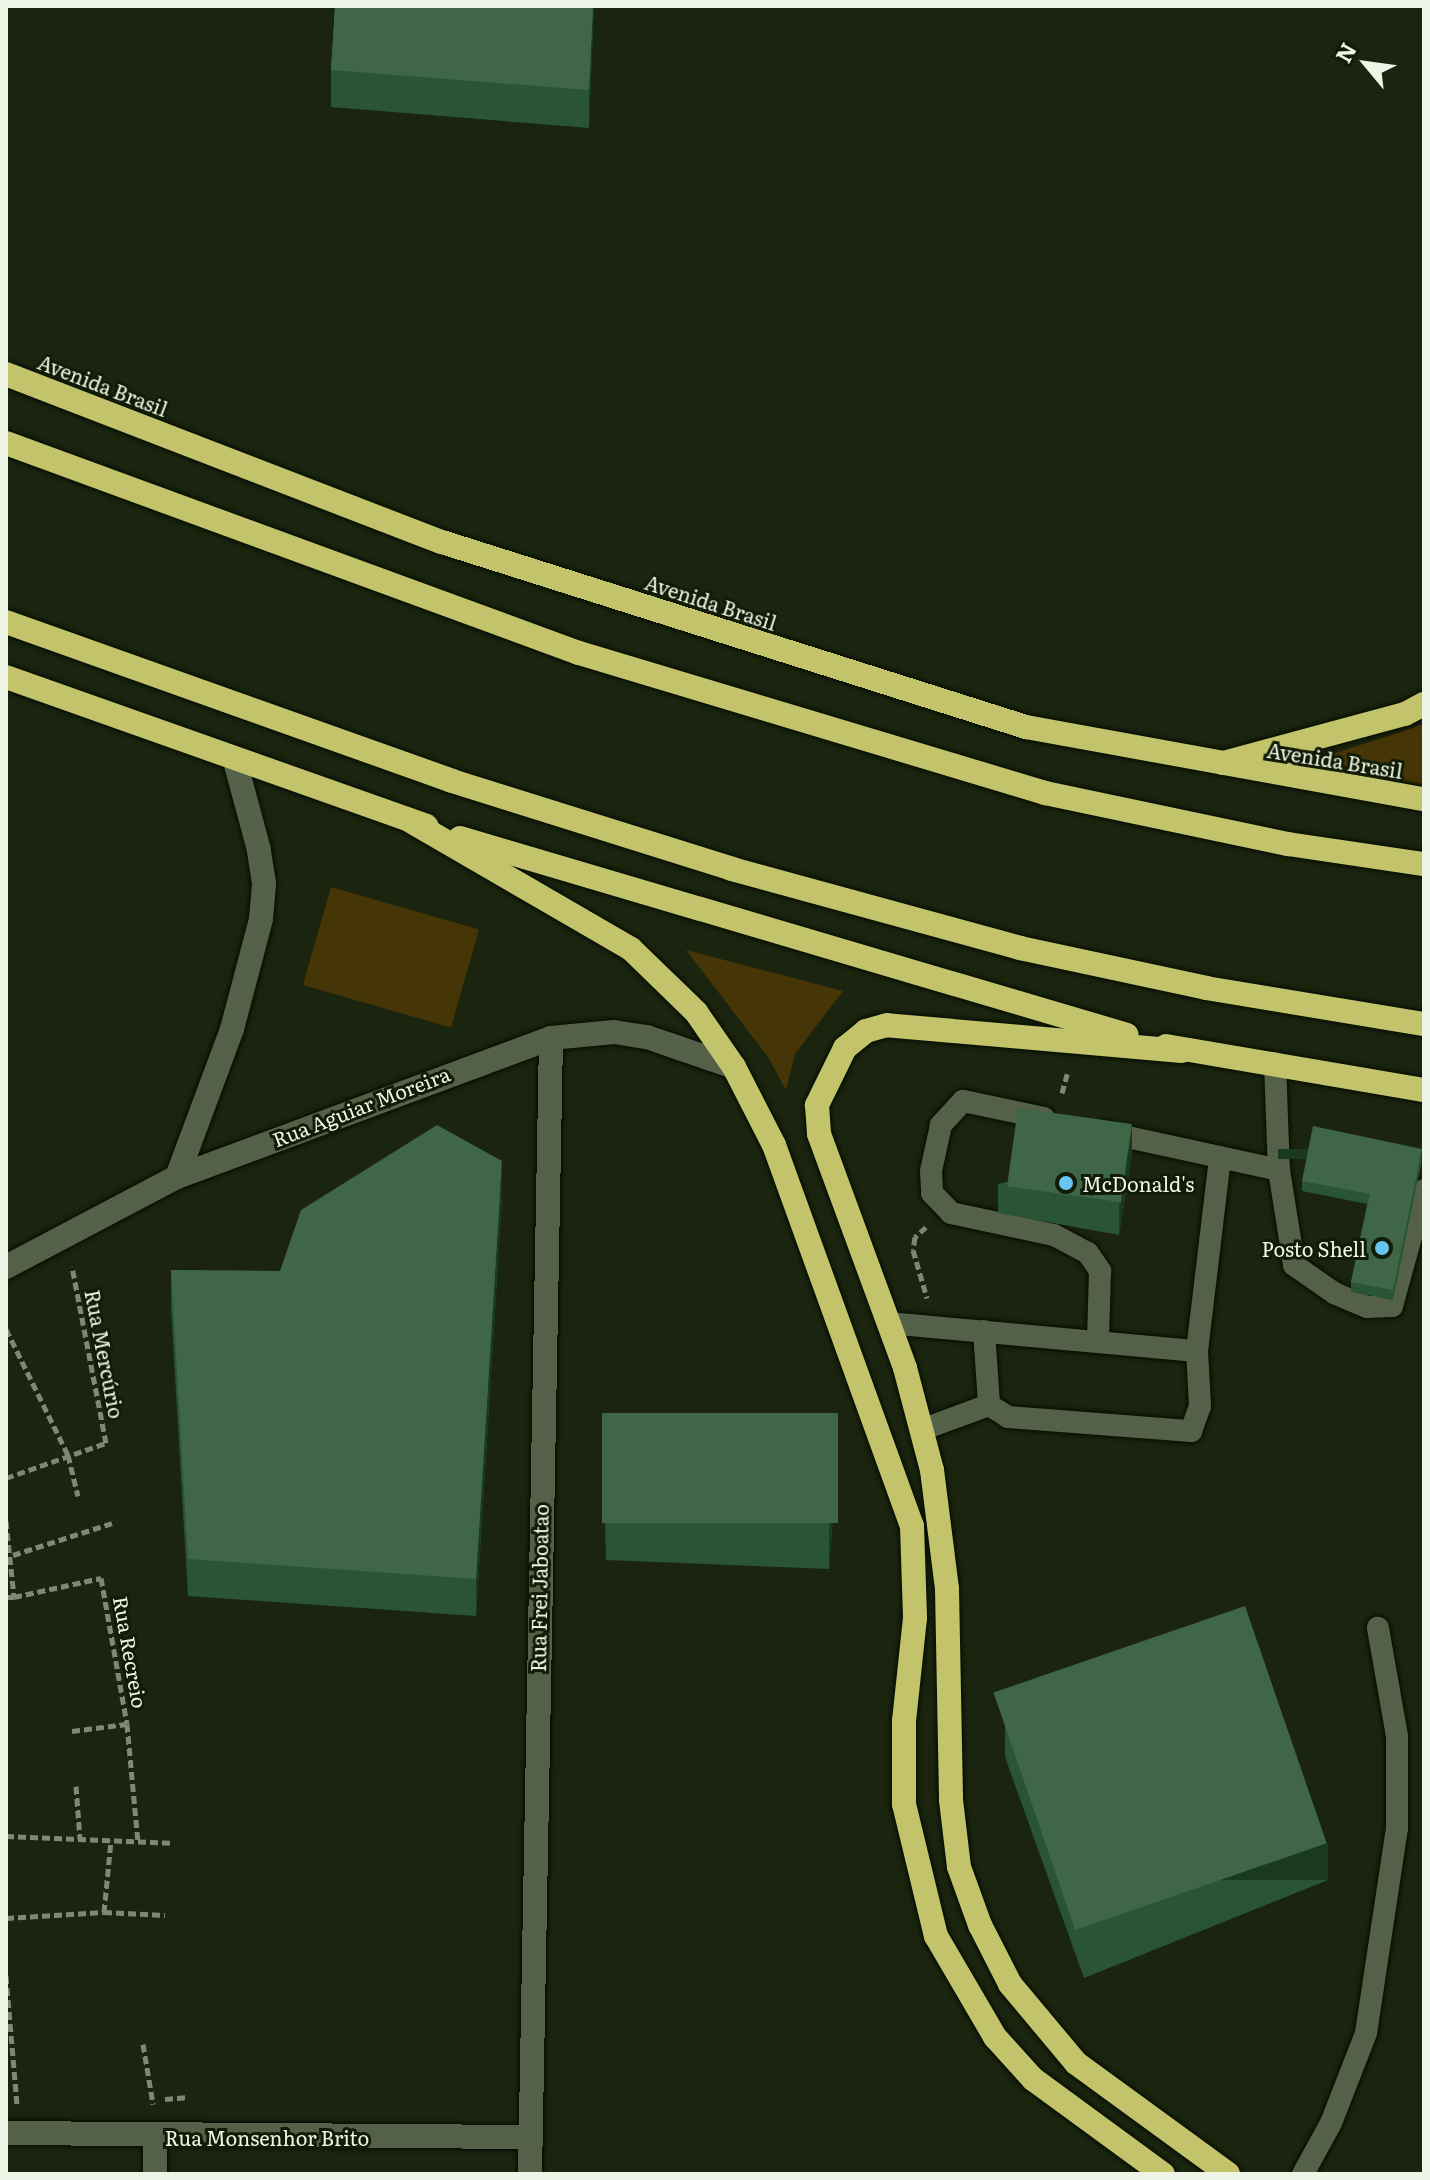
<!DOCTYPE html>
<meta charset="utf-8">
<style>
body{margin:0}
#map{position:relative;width:1430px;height:2180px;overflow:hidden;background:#1a240e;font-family:Literata,serif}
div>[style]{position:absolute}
.green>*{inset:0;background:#463506;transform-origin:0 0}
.path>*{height:5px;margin-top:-2.5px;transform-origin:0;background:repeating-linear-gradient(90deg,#7f8875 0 8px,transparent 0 12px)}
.roads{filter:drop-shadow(0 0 2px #050d00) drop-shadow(0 0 2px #050d00)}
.lane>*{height:22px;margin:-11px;padding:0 11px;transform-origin:11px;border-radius:11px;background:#546047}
.street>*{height:24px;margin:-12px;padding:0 12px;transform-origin:12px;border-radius:12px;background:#546047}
.highway>*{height:24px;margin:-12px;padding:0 12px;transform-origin:12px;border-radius:12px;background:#c2c36b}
.wall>*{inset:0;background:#295534}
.shaded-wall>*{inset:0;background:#1a3a1d;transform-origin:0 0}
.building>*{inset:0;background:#3e6647;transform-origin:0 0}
.dots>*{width:22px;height:22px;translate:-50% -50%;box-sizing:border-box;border:4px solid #111b05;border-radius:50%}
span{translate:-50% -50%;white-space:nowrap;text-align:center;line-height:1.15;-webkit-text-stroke:6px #111b05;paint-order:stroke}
.street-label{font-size:20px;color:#eef5e6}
.poi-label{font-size:20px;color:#eef5e6}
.left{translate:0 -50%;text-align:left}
.right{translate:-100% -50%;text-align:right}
.frame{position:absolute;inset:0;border:8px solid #eef5e6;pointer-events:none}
.north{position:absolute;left:1326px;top:24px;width:80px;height:80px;-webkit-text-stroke:6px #111b05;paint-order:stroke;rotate:299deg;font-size:22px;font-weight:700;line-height:32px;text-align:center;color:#eef5e6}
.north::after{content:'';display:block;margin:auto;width:28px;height:36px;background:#eef5e6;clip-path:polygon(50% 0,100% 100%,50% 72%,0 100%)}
</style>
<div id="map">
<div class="green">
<i style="clip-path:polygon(1424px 723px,1424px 785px,1307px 762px,1413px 728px)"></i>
<i style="left:331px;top:887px;width:154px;height:102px;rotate:16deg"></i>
<i style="clip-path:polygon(686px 950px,843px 991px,795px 1054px,786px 1090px,768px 1057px)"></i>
</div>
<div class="path">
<i style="left:1062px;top:1093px;width:23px;rotate:-75deg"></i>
<i style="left:926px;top:1227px;width:15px;rotate:138deg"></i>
<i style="left:915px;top:1237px;width:13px;rotate:99deg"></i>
<i style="left:913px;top:1250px;width:50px;rotate:73.7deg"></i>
<i style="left:6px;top:1329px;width:140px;rotate:63.8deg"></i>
<i style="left:68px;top:1455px;width:42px;rotate:76.3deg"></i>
<i style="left:6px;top:1478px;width:106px;rotate:-19.3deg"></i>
<i style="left:106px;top:1443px;width:180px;rotate:-100.9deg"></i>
<i style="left:6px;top:1521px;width:76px;rotate:84deg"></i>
<i style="left:14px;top:1597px;width:8px;rotate:180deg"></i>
<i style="left:13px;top:1555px;width:104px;rotate:-17.9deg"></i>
<i style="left:14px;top:1597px;width:89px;rotate:-12.3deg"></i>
<i style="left:101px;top:1578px;width:148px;rotate:79.9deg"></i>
<i style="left:127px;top:1724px;width:119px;rotate:84.7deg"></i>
<i style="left:72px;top:1731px;width:55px;rotate:-7.3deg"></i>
<i style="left:76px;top:1786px;width:53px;rotate:85.7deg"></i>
<i style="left:6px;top:1836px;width:164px;rotate:2.4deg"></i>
<i style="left:104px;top:1912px;width:72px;rotate:-84.4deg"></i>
<i style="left:6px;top:1918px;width:98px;rotate:-3.5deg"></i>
<i style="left:104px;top:1912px;width:61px;rotate:2.8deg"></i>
<i style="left:6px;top:1976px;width:128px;rotate:85.1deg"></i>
<i style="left:143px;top:2044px;width:61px;rotate:80.5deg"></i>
<i style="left:165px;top:2099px;width:24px;rotate:-5deg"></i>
</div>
<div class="roads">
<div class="lane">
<i style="left:1275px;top:1063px;width:107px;rotate:87.9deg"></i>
<i style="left:1279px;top:1170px;width:96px;rotate:81deg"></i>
<i style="left:1294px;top:1265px;width:49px;rotate:35deg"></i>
<i style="left:1334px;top:1293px;width:36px;rotate:23deg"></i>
<i style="left:1367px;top:1307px;width:25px;rotate:-2deg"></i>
<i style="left:1392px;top:1306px;width:120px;rotate:-74.6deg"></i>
<i style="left:1044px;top:1118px;width:83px;rotate:-168.1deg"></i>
<i style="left:963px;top:1101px;width:33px;rotate:133deg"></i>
<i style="left:941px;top:1125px;width:47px;rotate:102.3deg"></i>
<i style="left:931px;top:1171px;width:22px;rotate:87deg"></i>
<i style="left:932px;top:1193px;width:28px;rotate:46deg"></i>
<i style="left:951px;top:1213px;width:105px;rotate:12.1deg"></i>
<i style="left:1054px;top:1235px;width:38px;rotate:28deg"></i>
<i style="left:1088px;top:1253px;width:22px;rotate:56deg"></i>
<i style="left:1100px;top:1271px;width:67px;rotate:91.7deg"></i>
<i style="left:1105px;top:1132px;width:178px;rotate:12.3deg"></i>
<i style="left:888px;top:1323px;width:310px;rotate:5.2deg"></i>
<i style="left:1197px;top:1351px;width:195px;rotate:-83.2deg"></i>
<i style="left:984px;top:1331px;width:74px;rotate:86.1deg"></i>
<i style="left:989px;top:1405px;width:22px;rotate:32deg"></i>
<i style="left:1008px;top:1417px;width:184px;rotate:4.4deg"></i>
<i style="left:1191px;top:1431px;width:27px;rotate:-70deg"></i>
<i style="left:1200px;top:1406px;width:55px;rotate:-93.1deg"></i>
<i style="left:921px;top:1430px;width:72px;rotate:-20.2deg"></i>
<i style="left:1303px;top:2174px;width:58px;rotate:-61.2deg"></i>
<i style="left:1331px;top:2123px;width:97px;rotate:-68.7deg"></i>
<i style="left:1366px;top:2033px;width:206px;rotate:-81.4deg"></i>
<i style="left:1397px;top:1829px;width:93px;rotate:-90deg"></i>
<i style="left:1397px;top:1736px;width:110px;rotate:-100deg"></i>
</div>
<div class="street">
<i style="left:177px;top:1177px;width:158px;rotate:-69.6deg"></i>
<i style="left:232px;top:1029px;width:114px;rotate:-75.2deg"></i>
<i style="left:261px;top:919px;width:36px;rotate:-85deg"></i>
<i style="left:264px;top:883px;width:33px;rotate:-99deg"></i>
<i style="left:259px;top:850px;width:92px;rotate:-105.1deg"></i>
<i style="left:6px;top:1267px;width:193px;rotate:-27.8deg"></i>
<i style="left:177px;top:1177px;width:399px;rotate:-20.4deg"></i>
<i style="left:551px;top:1038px;width:63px;rotate:-5.4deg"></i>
<i style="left:614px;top:1032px;width:33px;rotate:9deg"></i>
<i style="left:647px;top:1037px;width:92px;rotate:19deg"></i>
<i style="left:6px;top:2133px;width:523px;rotate:0.44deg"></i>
<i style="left:155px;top:2137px;width:37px;rotate:90deg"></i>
<i style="left:530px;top:2174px;width:1136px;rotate:-88.94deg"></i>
</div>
<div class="highway">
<i style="left:6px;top:374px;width:467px;rotate:21.1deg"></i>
<i style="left:442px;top:542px;width:613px;rotate:17.58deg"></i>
<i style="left:1026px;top:727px;width:404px;rotate:10.3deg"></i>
<i style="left:6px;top:443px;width:610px;rotate:20.13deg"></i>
<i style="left:579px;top:653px;width:487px;rotate:16.7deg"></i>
<i style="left:1045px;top:793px;width:248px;rotate:11.9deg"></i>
<i style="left:1288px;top:844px;width:137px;rotate:8.4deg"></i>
<i style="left:6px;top:622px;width:473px;rotate:19.6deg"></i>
<i style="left:452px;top:781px;width:294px;rotate:17.4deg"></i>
<i style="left:732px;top:869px;width:299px;rotate:15.3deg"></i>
<i style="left:1020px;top:948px;width:190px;rotate:12.1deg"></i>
<i style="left:1206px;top:988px;width:221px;rotate:9.4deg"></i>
<i style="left:6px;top:677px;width:446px;rotate:19.5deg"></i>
<i style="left:1223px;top:763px;width:188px;rotate:-15.1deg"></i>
<i style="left:1405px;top:714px;width:21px;rotate:-28deg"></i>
<i style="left:412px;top:822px;width:253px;rotate:30.1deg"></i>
<i style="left:631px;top:949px;width:91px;rotate:44.1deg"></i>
<i style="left:696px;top:1012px;width:67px;rotate:55.4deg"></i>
<i style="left:734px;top:1067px;width:88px;rotate:62.9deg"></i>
<i style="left:774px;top:1145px;width:405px;rotate:70.1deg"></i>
<i style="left:912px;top:1526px;width:92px;rotate:88.1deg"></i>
<i style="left:915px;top:1618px;width:104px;rotate:96.1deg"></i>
<i style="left:904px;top:1721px;width:83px;rotate:90deg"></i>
<i style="left:904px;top:1804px;width:136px;rotate:76.4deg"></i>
<i style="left:936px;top:1936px;width:117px;rotate:59.7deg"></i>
<i style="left:995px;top:2037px;width:57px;rotate:47.9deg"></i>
<i style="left:1033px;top:2079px;width:161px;rotate:36.2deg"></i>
<i style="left:460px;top:838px;width:695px;rotate:16.45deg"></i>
<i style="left:1166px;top:1046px;width:262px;rotate:9.7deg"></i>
<i style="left:1182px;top:1051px;width:296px;rotate:-175deg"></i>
<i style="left:887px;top:1025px;width:22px;rotate:164deg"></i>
<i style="left:866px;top:1031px;width:27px;rotate:141deg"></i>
<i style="left:845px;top:1048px;width:64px;rotate:116.2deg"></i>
<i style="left:817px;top:1105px;width:29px;rotate:86deg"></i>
<i style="left:819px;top:1134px;width:249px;rotate:69.8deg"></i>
<i style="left:905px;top:1368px;width:106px;rotate:75.2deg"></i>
<i style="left:932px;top:1470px;width:120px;rotate:82.8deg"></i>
<i style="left:947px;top:1589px;width:211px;rotate:88.9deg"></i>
<i style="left:951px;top:1800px;width:67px;rotate:83.2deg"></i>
<i style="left:959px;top:1867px;width:62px;rotate:70.1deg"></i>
<i style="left:980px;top:1925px;width:66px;rotate:63deg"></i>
<i style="left:1010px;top:1984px;width:103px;rotate:50.1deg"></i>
<i style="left:1076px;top:2063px;width:188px;rotate:36.1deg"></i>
</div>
</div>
<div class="wall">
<i style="clip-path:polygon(335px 6px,594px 6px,589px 128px,331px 107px,331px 70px)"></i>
<i style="clip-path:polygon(1132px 1154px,1119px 1235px,998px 1213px,998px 1184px)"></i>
<i style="clip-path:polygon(1422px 1159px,1393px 1300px,1351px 1292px,1351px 1282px,1367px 1204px,1302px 1191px,1302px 1181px)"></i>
<i style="clip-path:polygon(502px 1198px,476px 1616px,188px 1596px,171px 1307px,171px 1270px,280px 1271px)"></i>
<i style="clip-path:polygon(602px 1413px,838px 1451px,829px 1569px,606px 1560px)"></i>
<i style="clip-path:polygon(1005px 1720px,1328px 1880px,1084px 1978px,1005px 1757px)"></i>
</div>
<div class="shaded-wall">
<i style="clip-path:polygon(593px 6px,594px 6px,589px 128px,589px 90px)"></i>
<i style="clip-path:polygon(1132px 1125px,1132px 1154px,1119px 1235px,1119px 1206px)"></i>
<i style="left:1422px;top:1149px;width:10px;height:144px;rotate:90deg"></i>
<i style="clip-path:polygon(502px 1161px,502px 1198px,476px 1616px,476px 1579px)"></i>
<i style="clip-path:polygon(838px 1414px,838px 1451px,829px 1569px,829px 1532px)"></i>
<i style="left:1328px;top:1843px;width:37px;height:263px;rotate:90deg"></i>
</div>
<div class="building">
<i style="clip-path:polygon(335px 6px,593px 6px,589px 90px,331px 70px)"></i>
<i style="left:1018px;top:1108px;width:115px;height:79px;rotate:8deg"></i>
<i style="clip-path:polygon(437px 1125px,502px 1161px,476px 1579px,188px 1559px,171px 1270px,280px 1271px,301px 1210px)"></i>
<i style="clip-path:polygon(1313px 1126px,1422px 1149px,1393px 1290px,1351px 1282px,1370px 1194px,1302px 1181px)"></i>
<i style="left:602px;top:1413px;width:236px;height:110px"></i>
<i style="left:1245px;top:1606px;width:251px;height:266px;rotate:71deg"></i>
</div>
<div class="dots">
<i style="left:1066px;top:1183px;background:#69c4f0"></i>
<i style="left:1382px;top:1248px;background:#69c4f0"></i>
</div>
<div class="street-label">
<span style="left:103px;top:385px;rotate:21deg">Avenida Brasil</span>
<span style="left:711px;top:602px;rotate:18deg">Avenida Brasil</span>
<span style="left:1335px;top:760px;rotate:9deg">Avenida Brasil</span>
<span style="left:361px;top:1106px;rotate:-21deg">Rua Aguiar Moreira</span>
<span style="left:105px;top:1354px;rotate:79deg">Rua Mercúrio</span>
<span style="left:539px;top:1588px;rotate:-89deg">Rua Frei Jaboatao</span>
<span style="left:131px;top:1652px;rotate:80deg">Rua Recreio</span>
<span style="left:267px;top:2137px">Rua Monsenhor Brito</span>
</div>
<div class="poi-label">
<span class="left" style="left:1082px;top:1183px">McDonald's</span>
<span class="right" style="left:1366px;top:1248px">Posto Shell</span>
</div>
<div class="frame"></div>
<div class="north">N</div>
</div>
